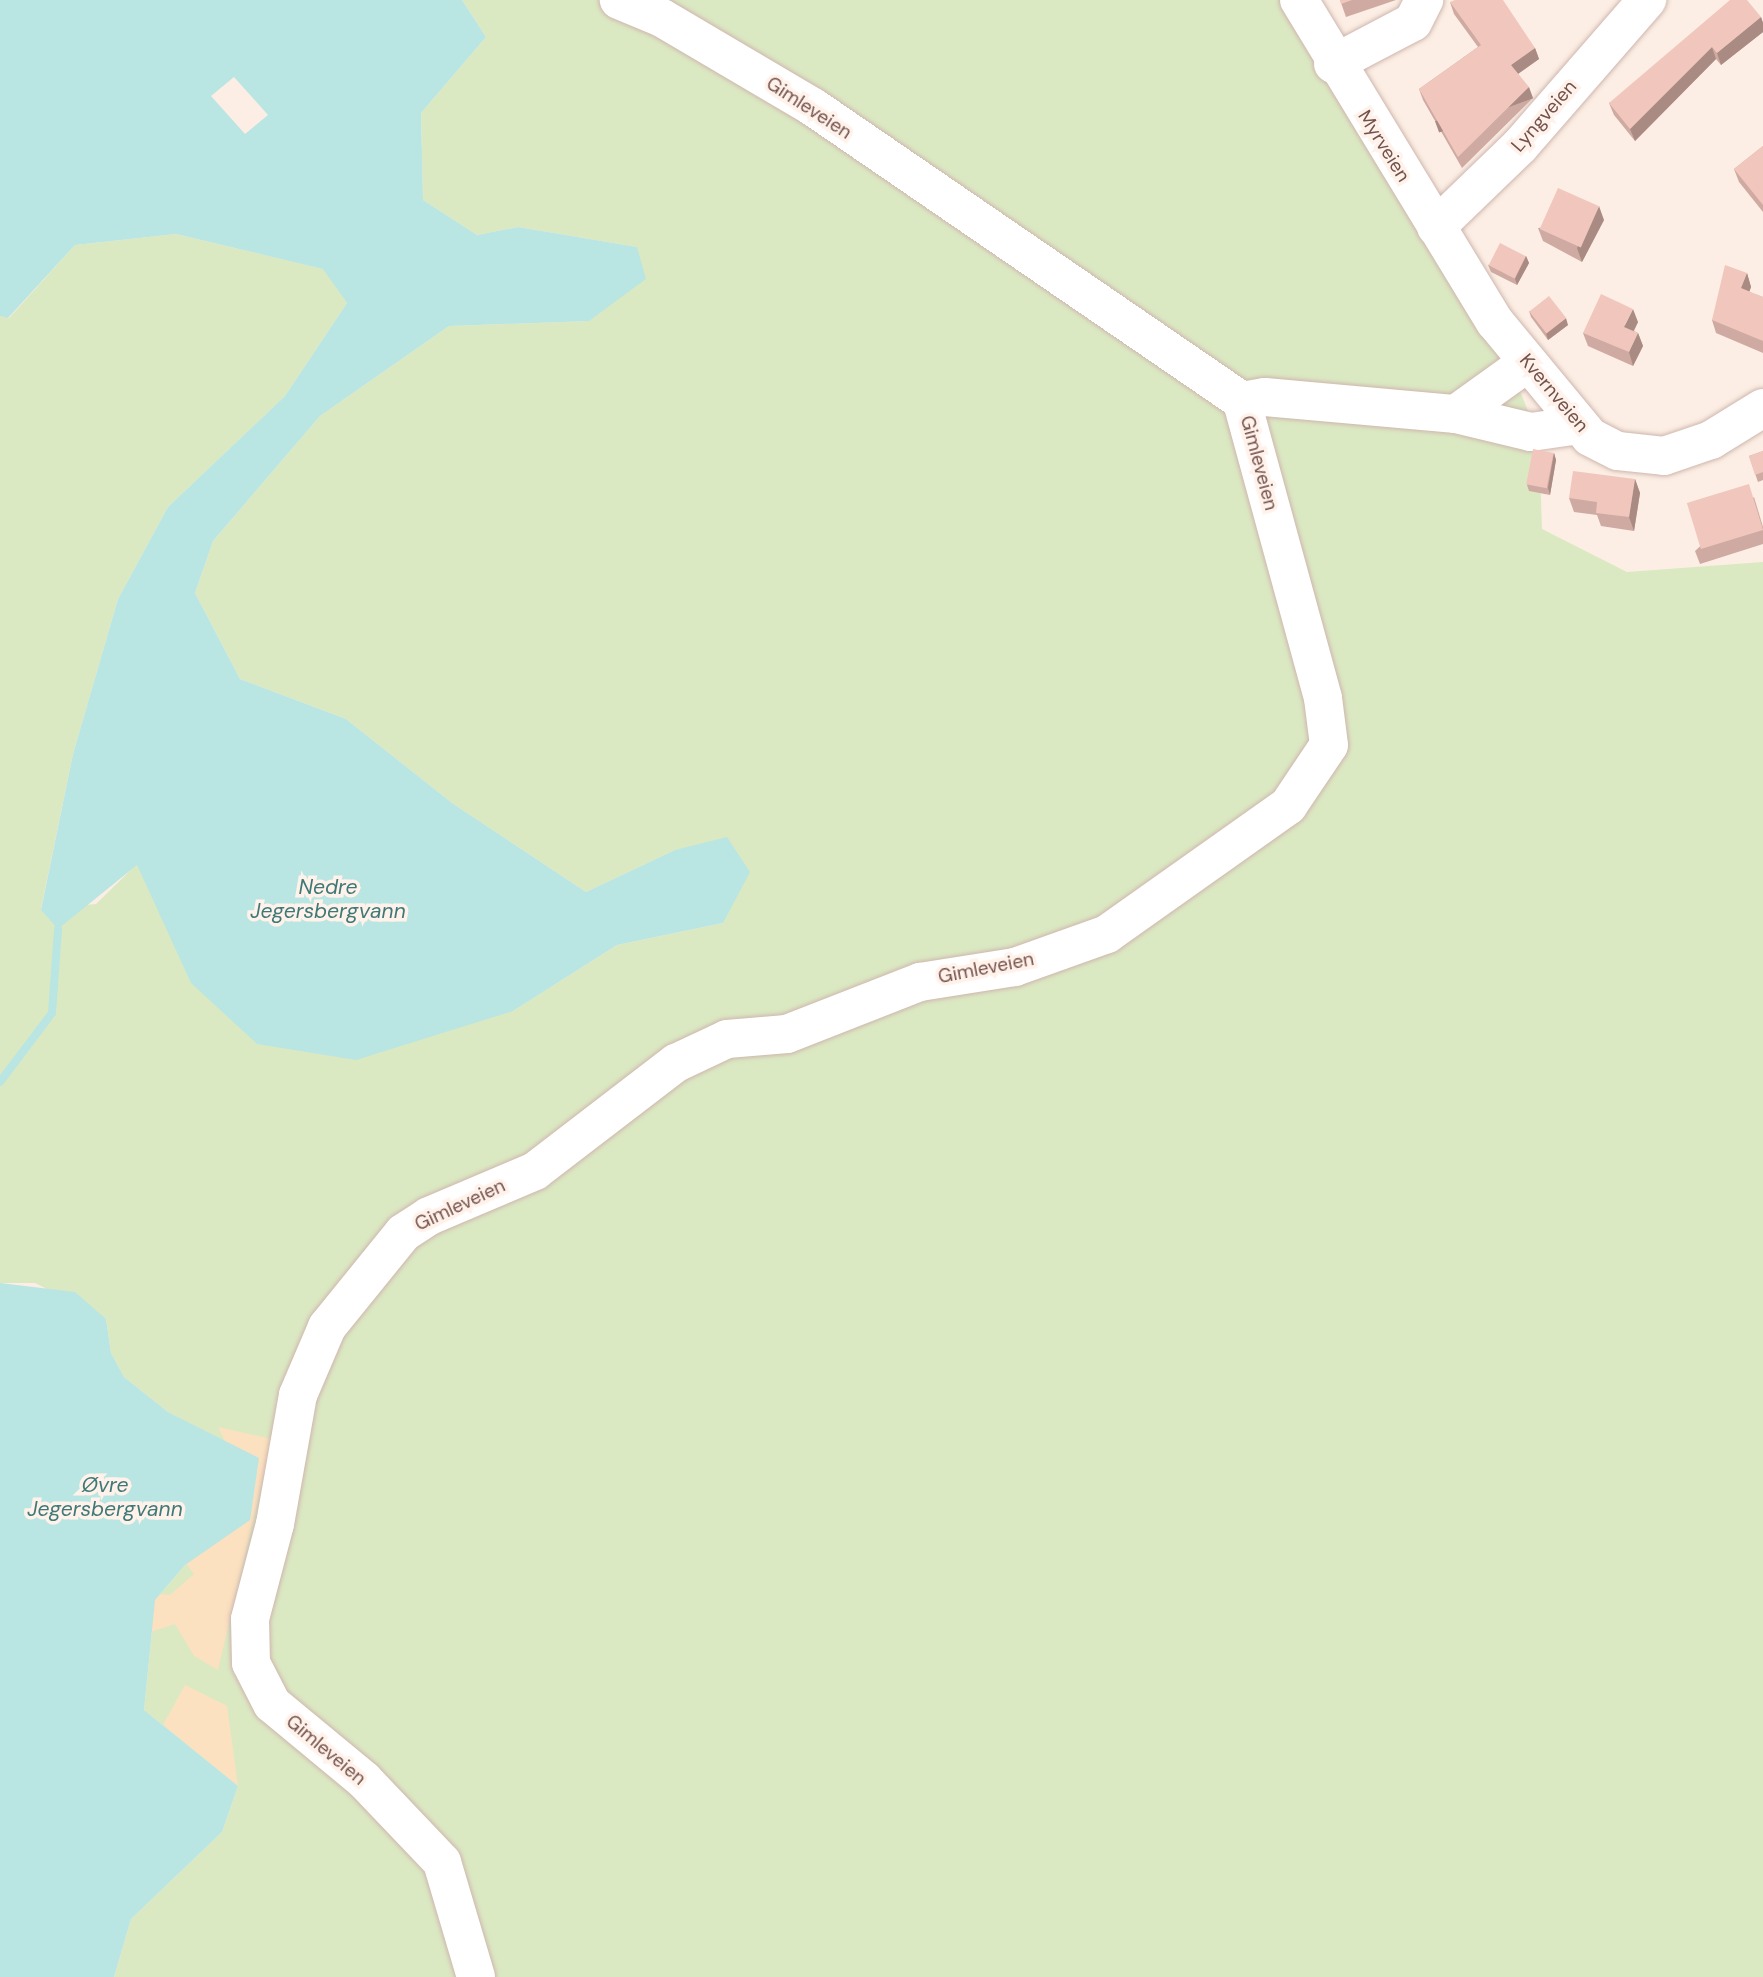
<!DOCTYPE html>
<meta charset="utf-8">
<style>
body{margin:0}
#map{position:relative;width:1763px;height:1977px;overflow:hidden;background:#fceee4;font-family:"DM Sans",sans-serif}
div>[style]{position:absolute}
.green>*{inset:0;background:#dbe9c3}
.sand>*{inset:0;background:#fbe1bf}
.water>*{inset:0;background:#b9e5e2}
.stream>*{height:8px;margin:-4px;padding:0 4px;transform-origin:4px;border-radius:4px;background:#b9e5e2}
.roads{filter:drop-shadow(0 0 2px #cfb6ae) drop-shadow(0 0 2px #cfb6ae)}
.minor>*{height:38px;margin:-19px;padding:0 19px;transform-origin:19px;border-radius:19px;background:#fff}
.wall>*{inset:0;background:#cfaaa2}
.shaded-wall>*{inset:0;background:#a98b84;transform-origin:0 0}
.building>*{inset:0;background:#f1c6bc;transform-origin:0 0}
span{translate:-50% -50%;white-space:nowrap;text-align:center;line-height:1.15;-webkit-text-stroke:7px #fff2ea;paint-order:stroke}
.street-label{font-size:19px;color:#74504a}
.water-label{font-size:21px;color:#3e7977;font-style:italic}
</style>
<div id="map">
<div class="green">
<i style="clip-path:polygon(462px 0,1297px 0,1481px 298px,1539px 437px,1542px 529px,1627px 572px,1763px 562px,1763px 1977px,114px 1977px,131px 1919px,222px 1832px,238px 1786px,144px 1710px,155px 1600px,185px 1565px,250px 1520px,259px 1459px,168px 1412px,124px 1377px,111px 1353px,106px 1319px,35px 1283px,0 1283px,0 316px,9px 318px,75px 245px,176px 234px,324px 269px,347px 303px,285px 396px,168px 507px,118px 599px,73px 754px,41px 909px,96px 904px,137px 864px,154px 893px,513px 1011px,617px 945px,723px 923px,675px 850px,586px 892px,452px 803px,346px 719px,240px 679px,195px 593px,213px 541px,320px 416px,449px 326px,588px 321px,637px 247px,518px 227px,477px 235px,423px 200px,421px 113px,486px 37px)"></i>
</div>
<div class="sand">
<i style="clip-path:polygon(218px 1427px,272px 1439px,218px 1670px,194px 1656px,175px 1624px,135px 1637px,133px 1592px,170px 1595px,194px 1574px,181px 1557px,244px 1480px)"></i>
<i style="clip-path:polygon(185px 1685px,227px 1706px,238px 1786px,163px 1725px)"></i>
</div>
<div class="water">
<i style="clip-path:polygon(evenodd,0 0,462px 0,486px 37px,421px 113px,423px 200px,477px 235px,518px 227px,637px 247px,646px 279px,589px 321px,449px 326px,320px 416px,213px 541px,195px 593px,240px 679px,346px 719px,452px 803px,586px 892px,675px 850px,727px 837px,750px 872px,723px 923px,617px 945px,513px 1011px,356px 1060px,257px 1044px,191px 983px,137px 865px,58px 929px,41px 910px,73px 754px,118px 599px,168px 507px,285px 396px,347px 303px,323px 269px,176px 234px,75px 245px,8px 318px,0 316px,0 0,234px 77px,268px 115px,245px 134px,211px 96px,234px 77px)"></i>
<i style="clip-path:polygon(0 1283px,75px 1292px,106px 1319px,111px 1353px,124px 1377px,168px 1412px,259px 1458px,250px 1520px,185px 1565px,155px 1600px,144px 1710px,238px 1786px,222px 1832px,131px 1919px,114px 1977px,0 1977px)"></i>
</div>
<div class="stream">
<i style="left:0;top:1082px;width:86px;rotate:-53deg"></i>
<i style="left:52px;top:1013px;width:84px;rotate:-85.9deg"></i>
</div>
<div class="roads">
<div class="minor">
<i style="left:1299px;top:0;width:377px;rotate:58.7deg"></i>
<i style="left:1495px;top:322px;width:149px;rotate:50.4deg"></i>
<i style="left:1590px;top:437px;width:31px;rotate:27deg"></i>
<i style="left:1618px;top:451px;width:46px;rotate:6.2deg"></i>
<i style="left:1664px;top:456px;width:50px;rotate:-18.8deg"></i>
<i style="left:1711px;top:440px;width:61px;rotate:-31.6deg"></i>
<i style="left:1333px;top:64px;width:90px;rotate:-27.7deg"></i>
<i style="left:1413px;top:22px;width:25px;rotate:-63deg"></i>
<i style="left:1436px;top:227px;width:117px;rotate:-44deg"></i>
<i style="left:1520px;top:146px;width:194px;rotate:-49deg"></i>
<i style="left:1242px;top:401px;width:23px;rotate:-10deg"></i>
<i style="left:1265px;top:397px;width:192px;rotate:5.1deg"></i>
<i style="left:1456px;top:414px;width:77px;rotate:13.5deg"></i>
<i style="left:1531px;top:432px;width:49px;rotate:-8.3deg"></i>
<i style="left:1456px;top:414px;width:87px;rotate:-35.7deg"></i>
<i style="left:476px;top:1977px;width:120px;rotate:-106.5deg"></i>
<i style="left:442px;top:1862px;width:113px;rotate:-133.6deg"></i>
<i style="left:364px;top:1780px;width:119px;rotate:-140.4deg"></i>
<i style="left:272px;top:1704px;width:46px;rotate:-117.1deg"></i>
<i style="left:251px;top:1663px;width:44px;rotate:-91.3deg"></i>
<i style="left:250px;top:1619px;width:98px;rotate:-75.3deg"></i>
<i style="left:275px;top:1524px;width:131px;rotate:-79.9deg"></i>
<i style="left:298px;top:1395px;width:74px;rotate:-66.9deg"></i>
<i style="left:327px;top:1327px;width:121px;rotate:-51deg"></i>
<i style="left:403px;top:1233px;width:31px;rotate:-33deg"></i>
<i style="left:429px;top:1216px;width:115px;rotate:-23deg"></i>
<i style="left:535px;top:1171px;width:178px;rotate:-37.5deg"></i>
<i style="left:676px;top:1063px;width:56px;rotate:-25.2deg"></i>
<i style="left:727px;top:1039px;width:60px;rotate:-4.8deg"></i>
<i style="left:787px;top:1034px;width:143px;rotate:-21.4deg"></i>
<i style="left:920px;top:982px;width:96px;rotate:-9deg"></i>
<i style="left:1015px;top:967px;width:98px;rotate:-19.7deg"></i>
<i style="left:1107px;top:934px;width:222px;rotate:-35.3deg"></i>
<i style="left:1288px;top:806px;width:73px;rotate:-56.1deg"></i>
<i style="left:1329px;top:745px;width:47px;rotate:-97.3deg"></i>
<i style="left:1323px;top:698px;width:308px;rotate:-105.3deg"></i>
<i style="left:1242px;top:401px;width:520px;rotate:-145.58deg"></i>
<i style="left:813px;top:107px;width:175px;rotate:-149.5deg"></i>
<i style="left:662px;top:18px;width:47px;rotate:-157.3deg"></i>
</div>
</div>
<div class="wall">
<i style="clip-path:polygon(1340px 0,1396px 0,1346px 17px)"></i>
<i style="clip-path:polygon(1450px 2px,1535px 48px,1539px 59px,1518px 74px,1533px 98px,1462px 168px,1423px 100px,1419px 89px,1478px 47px,1454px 14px)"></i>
<i style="clip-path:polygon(1761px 17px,1763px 23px,1763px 32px,1721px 65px,1716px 59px,1635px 141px,1614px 115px,1609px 103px)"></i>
<i style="clip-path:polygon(1763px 146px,1763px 212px,1739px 182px,1734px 169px)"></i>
<i style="clip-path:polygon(1604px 220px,1582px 262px,1543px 241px,1538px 228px)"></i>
<i style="clip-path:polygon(1526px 256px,1529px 263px,1517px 285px,1491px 272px,1488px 265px)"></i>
<i style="clip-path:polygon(1747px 273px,1751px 287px,1749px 292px,1763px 297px,1763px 353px,1716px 333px,1712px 320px)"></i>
<i style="clip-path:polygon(1529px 311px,1568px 325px,1548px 340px,1531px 317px)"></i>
<i style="clip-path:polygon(1638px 322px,1634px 331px,1638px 333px,1643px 346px,1633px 366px,1588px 346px,1583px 333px)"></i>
<i style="clip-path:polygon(1763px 451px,1763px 480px,1758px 482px,1749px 456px)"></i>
<i style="clip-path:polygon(1554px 453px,1556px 460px,1550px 495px,1529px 491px,1527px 485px)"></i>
<i style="clip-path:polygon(1635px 479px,1640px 493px,1634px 531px,1601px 526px,1597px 515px,1574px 512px,1569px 498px)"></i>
<i style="clip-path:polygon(1754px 497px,1763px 527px,1763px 544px,1700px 564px,1695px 551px)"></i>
</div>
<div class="shaded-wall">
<i style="clip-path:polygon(1761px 17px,1763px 23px,1763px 32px,1721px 65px,1717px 53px)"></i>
<i style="clip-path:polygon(1712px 47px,1716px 59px,1635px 141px,1630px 129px)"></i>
<i style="clip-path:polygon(1535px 48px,1539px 59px,1515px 76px,1511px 65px)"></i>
<i style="left:1529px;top:87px;width:12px;height:100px;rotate:70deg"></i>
<i style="clip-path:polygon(1599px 206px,1604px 220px,1582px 262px,1577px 248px)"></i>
<i style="clip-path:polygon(1526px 256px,1529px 263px,1517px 285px,1515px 279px)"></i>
<i style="clip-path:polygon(1747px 273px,1751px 287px,1746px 301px,1741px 288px)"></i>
<i style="clip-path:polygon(1633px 309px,1638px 322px,1629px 340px,1624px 327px)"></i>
<i style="clip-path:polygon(1566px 318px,1568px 325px,1548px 340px,1546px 333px)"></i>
<i style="clip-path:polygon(1638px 333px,1643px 346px,1633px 366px,1629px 352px)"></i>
<i style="clip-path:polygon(1554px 453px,1556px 460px,1550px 495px,1548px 488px)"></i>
<i style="clip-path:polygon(1635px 479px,1640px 493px,1634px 531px,1629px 517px)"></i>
</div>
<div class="building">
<i style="clip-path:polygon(1340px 0,1352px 0,1341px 4px)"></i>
<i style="clip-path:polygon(1455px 0,1503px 0,1535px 48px,1511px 65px,1529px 87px,1458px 157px,1419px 89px,1481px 45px,1450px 2px)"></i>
<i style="clip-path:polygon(1730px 0,1747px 0,1761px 17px,1717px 53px,1712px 47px,1630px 129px,1609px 103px)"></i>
<i style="clip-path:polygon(1763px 146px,1763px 205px,1734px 169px)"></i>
<i style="left:1558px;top:188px;width:45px;height:45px;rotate:24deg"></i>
<i style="left:1500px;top:243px;width:29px;height:25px;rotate:27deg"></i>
<i style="clip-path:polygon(1725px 265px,1747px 273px,1741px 288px,1763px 297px,1763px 341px,1712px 320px)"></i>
<i style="clip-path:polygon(1601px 294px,1633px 309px,1624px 327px,1638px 333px,1629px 352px,1583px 333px)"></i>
<i style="left:1549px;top:296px;width:28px;height:25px;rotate:52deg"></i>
<i style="left:1533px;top:449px;width:21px;height:36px;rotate:11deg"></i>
<i style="clip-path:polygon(1763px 451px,1763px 472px,1755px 475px,1749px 456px)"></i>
<i style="clip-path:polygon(1573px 471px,1635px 479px,1629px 517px,1596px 513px,1597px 502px,1569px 498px)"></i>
<i style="left:1749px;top:484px;width:48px;height:65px;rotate:73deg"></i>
</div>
<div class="street-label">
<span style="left:809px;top:108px;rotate:33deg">Gimleveien</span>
<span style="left:1544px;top:116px;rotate:-49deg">Lyngveien</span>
<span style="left:1384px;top:146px;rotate:58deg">Myrveien</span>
<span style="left:1554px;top:393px;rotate:50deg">Kvernveien</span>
<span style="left:1259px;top:463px;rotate:75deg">Gimleveien</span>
<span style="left:986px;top:968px;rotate:-11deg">Gimleveien</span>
<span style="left:460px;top:1205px;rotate:-25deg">Gimleveien</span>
<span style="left:326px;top:1750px;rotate:40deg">Gimleveien</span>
</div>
<div class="water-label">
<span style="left:328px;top:899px">Nedre<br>Jegersbergvann</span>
<span style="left:105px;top:1497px">Øvre<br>Jegersbergvann</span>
</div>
</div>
